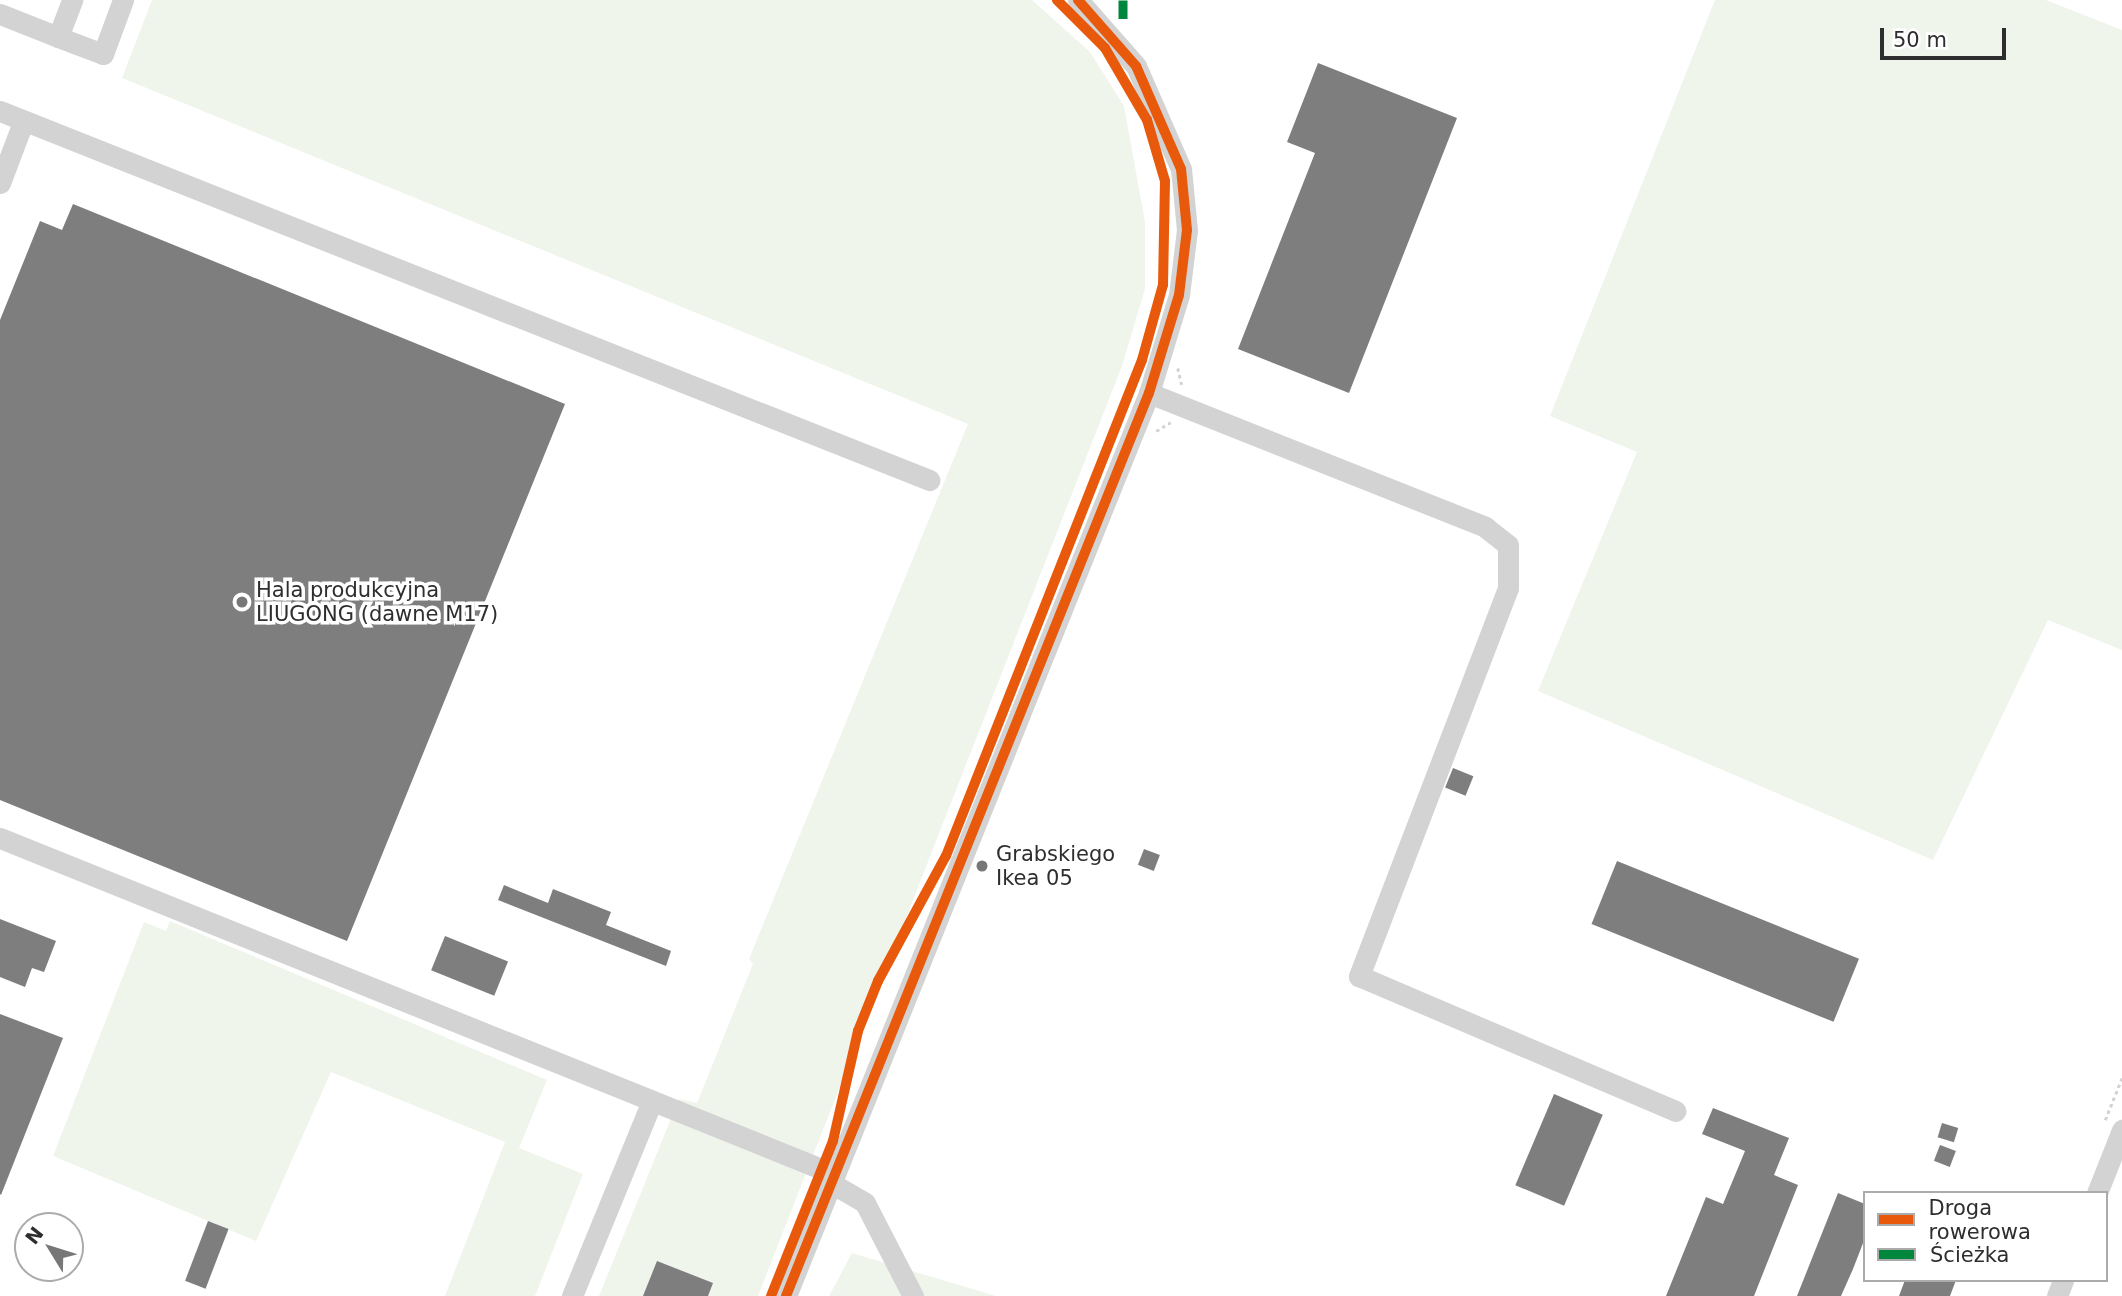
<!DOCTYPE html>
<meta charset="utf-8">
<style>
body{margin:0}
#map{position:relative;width:2122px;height:1296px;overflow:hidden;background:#fff;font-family:"DejaVu Sans",sans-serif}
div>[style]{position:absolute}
.green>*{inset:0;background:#eff5eb}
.building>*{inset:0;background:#7e7e7e;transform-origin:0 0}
.path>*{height:2.5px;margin-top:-1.25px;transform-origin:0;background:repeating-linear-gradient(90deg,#d3d3d3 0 3.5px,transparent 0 7px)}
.minor>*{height:21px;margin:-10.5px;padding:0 10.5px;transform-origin:10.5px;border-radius:10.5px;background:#d3d3d3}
.quiet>*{height:9px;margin-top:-4.5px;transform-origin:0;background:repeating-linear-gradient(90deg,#00873e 0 18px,transparent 0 27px)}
.cycleway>*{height:10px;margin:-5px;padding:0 5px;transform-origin:5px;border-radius:5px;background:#e8590c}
.dots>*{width:19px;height:19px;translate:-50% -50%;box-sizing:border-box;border:4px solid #fff;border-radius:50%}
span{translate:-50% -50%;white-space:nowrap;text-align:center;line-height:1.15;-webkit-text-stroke:7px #fff;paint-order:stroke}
.poi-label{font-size:21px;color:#2e2e2e}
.left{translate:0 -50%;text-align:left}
.legend{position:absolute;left:1863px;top:1191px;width:245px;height:91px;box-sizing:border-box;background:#fff;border:2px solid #ababab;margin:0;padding:9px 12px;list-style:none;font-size:21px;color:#2e2e2e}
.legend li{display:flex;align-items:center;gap:14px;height:35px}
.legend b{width:35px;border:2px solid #ababab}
.north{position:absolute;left:14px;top:1212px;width:70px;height:70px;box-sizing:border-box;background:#fff;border:2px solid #ababab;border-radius:50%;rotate:308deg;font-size:19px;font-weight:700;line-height:28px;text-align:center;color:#2e2e2e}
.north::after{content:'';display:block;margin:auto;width:24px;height:32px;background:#777;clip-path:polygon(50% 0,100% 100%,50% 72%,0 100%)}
.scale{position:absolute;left:1880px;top:28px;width:126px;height:32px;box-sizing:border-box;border:4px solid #2e2e2e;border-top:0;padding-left:9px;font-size:21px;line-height:24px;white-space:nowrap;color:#2e2e2e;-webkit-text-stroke:5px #fff;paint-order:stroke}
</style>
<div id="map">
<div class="green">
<i style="clip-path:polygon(152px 0,1032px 0,1090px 52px,1124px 106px,1145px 222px,1145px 289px,1122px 366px,758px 1296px,599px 1296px,679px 1099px,697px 1103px,753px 964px,749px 959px,968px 424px,122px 78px)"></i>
<i style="clip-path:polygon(1715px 0,2046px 0,2122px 30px,2122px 650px,2048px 620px,1933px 860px,1538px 691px,1637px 452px,1550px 416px)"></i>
<i style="clip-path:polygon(170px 921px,547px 1080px,519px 1148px,583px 1174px,535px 1296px,445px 1296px,505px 1142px,331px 1072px,256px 1241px,53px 1156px,144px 922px,166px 931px)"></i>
<i style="clip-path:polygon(852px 1253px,996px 1296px,829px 1296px)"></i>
</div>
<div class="building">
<i style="clip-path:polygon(1318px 63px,1457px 118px,1349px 393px,1238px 349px,1315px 153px,1287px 142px)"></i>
<i style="clip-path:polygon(73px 204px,565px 404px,347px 941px,0 800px,0 320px,40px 221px,62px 230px)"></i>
<i style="left:1453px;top:768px;width:22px;height:21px;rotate:22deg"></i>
<i style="left:1144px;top:849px;width:17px;height:17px;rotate:21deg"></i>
<i style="left:1617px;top:861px;width:261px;height:68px;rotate:22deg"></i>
<i style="clip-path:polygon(504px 885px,548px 903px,553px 889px,611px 912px,606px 925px,671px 951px,666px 966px,498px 900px)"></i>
<i style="clip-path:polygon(0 919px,56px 941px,44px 972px,32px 968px,25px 987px,0 977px)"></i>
<i style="left:445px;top:936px;width:68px;height:37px;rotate:22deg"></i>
<i style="clip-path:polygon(0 1014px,63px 1038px,1px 1195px,0 1194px)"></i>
<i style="left:1554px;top:1094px;width:53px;height:99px;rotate:23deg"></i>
<i style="clip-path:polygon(1713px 1108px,1789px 1138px,1774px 1175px,1798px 1185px,1754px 1296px,1666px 1296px,1706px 1197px,1723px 1204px,1745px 1151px,1702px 1134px)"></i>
<i style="left:1942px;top:1123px;width:17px;height:15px;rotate:17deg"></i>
<i style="left:1940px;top:1145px;width:17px;height:17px;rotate:21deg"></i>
<i style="clip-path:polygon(1838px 1193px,1865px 1204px,1865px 1238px,1853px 1269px,1841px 1296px,1797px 1296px)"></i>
<i style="left:208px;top:1221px;width:22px;height:64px;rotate:21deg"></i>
<i style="clip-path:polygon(657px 1261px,713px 1283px,708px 1296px,643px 1296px)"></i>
<i style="clip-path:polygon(1905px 1280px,1956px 1280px,1950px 1296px,1899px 1296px)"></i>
</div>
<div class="path">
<i style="left:1178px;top:368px;width:17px;rotate:77deg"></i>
<i style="left:1156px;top:431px;width:17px;rotate:-31deg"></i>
<i style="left:2105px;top:1120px;width:45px;rotate:-68deg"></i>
</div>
<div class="minor">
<i style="left:0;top:14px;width:62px;rotate:21.6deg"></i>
<i style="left:58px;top:37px;width:40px;rotate:-69deg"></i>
<i style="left:58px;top:37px;width:48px;rotate:20.7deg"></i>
<i style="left:103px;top:54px;width:58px;rotate:-69.7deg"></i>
<i style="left:0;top:111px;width:1000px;rotate:21.66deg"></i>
<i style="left:0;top:183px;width:65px;rotate:-69.3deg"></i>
<i style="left:1149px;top:393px;width:362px;rotate:21.7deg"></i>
<i style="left:1485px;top:527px;width:29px;rotate:38deg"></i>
<i style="left:1508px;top:545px;width:43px;rotate:90deg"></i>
<i style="left:1508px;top:588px;width:416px;rotate:111deg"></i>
<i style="left:1359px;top:976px;width:344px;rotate:23.1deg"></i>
<i style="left:0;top:838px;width:899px;rotate:21.94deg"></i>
<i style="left:831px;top:1183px;width:39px;rotate:30deg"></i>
<i style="left:865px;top:1203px;width:105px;rotate:62.7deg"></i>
<i style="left:2097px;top:1193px;width:68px;rotate:-68.4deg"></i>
<i style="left:572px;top:1296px;width:211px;rotate:-67.7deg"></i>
<i style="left:786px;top:1296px;width:973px;rotate:-68.1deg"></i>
<i style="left:1149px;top:393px;width:102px;rotate:-73deg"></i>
<i style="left:1179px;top:295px;width:65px;rotate:-83deg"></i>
<i style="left:1187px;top:230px;width:61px;rotate:-95.6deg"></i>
<i style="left:1181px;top:169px;width:112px;rotate:-113.6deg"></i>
<i style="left:1136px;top:66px;width:88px;rotate:-131.3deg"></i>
<i style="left:2057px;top:1296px;width:17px;rotate:-69deg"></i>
</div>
<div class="quiet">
<i style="left:1123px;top:0;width:25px;rotate:90deg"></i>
</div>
<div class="cycleway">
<i style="left:771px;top:1296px;width:167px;rotate:-68.2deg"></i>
<i style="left:833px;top:1141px;width:113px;rotate:-77.2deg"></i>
<i style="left:858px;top:1031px;width:54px;rotate:-68.2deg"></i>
<i style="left:878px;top:981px;width:142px;rotate:-61.5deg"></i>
<i style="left:946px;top:856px;width:533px;rotate:-68.44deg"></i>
<i style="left:1142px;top:360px;width:78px;rotate:-74.4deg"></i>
<i style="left:1163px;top:285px;width:104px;rotate:-88.9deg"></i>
<i style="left:1165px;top:181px;width:64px;rotate:-106.4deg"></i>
<i style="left:1147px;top:120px;width:83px;rotate:-120.3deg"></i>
<i style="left:1105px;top:48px;width:68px;rotate:-135deg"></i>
<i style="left:786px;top:1296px;width:973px;rotate:-68.1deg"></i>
<i style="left:1149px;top:393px;width:102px;rotate:-73deg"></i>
<i style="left:1179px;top:295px;width:65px;rotate:-83deg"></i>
<i style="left:1187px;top:230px;width:61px;rotate:-95.6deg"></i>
<i style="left:1181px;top:169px;width:112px;rotate:-113.6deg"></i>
<i style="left:1136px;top:66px;width:88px;rotate:-131.3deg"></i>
</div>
<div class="dots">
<i style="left:242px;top:602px;background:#777"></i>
<i style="left:982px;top:866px;background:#777"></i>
</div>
<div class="poi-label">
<span class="left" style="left:256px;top:602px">Hala produkcyjna<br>LIUGONG (dawne M17)</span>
<span class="left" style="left:996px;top:866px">Grabskiego<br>Ikea 05</span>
</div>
<ul class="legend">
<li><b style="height:9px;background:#e8590c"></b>Droga rowerowa</li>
<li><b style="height:9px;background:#00873e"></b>Ścieżka</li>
</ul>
<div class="north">N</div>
<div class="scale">50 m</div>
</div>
